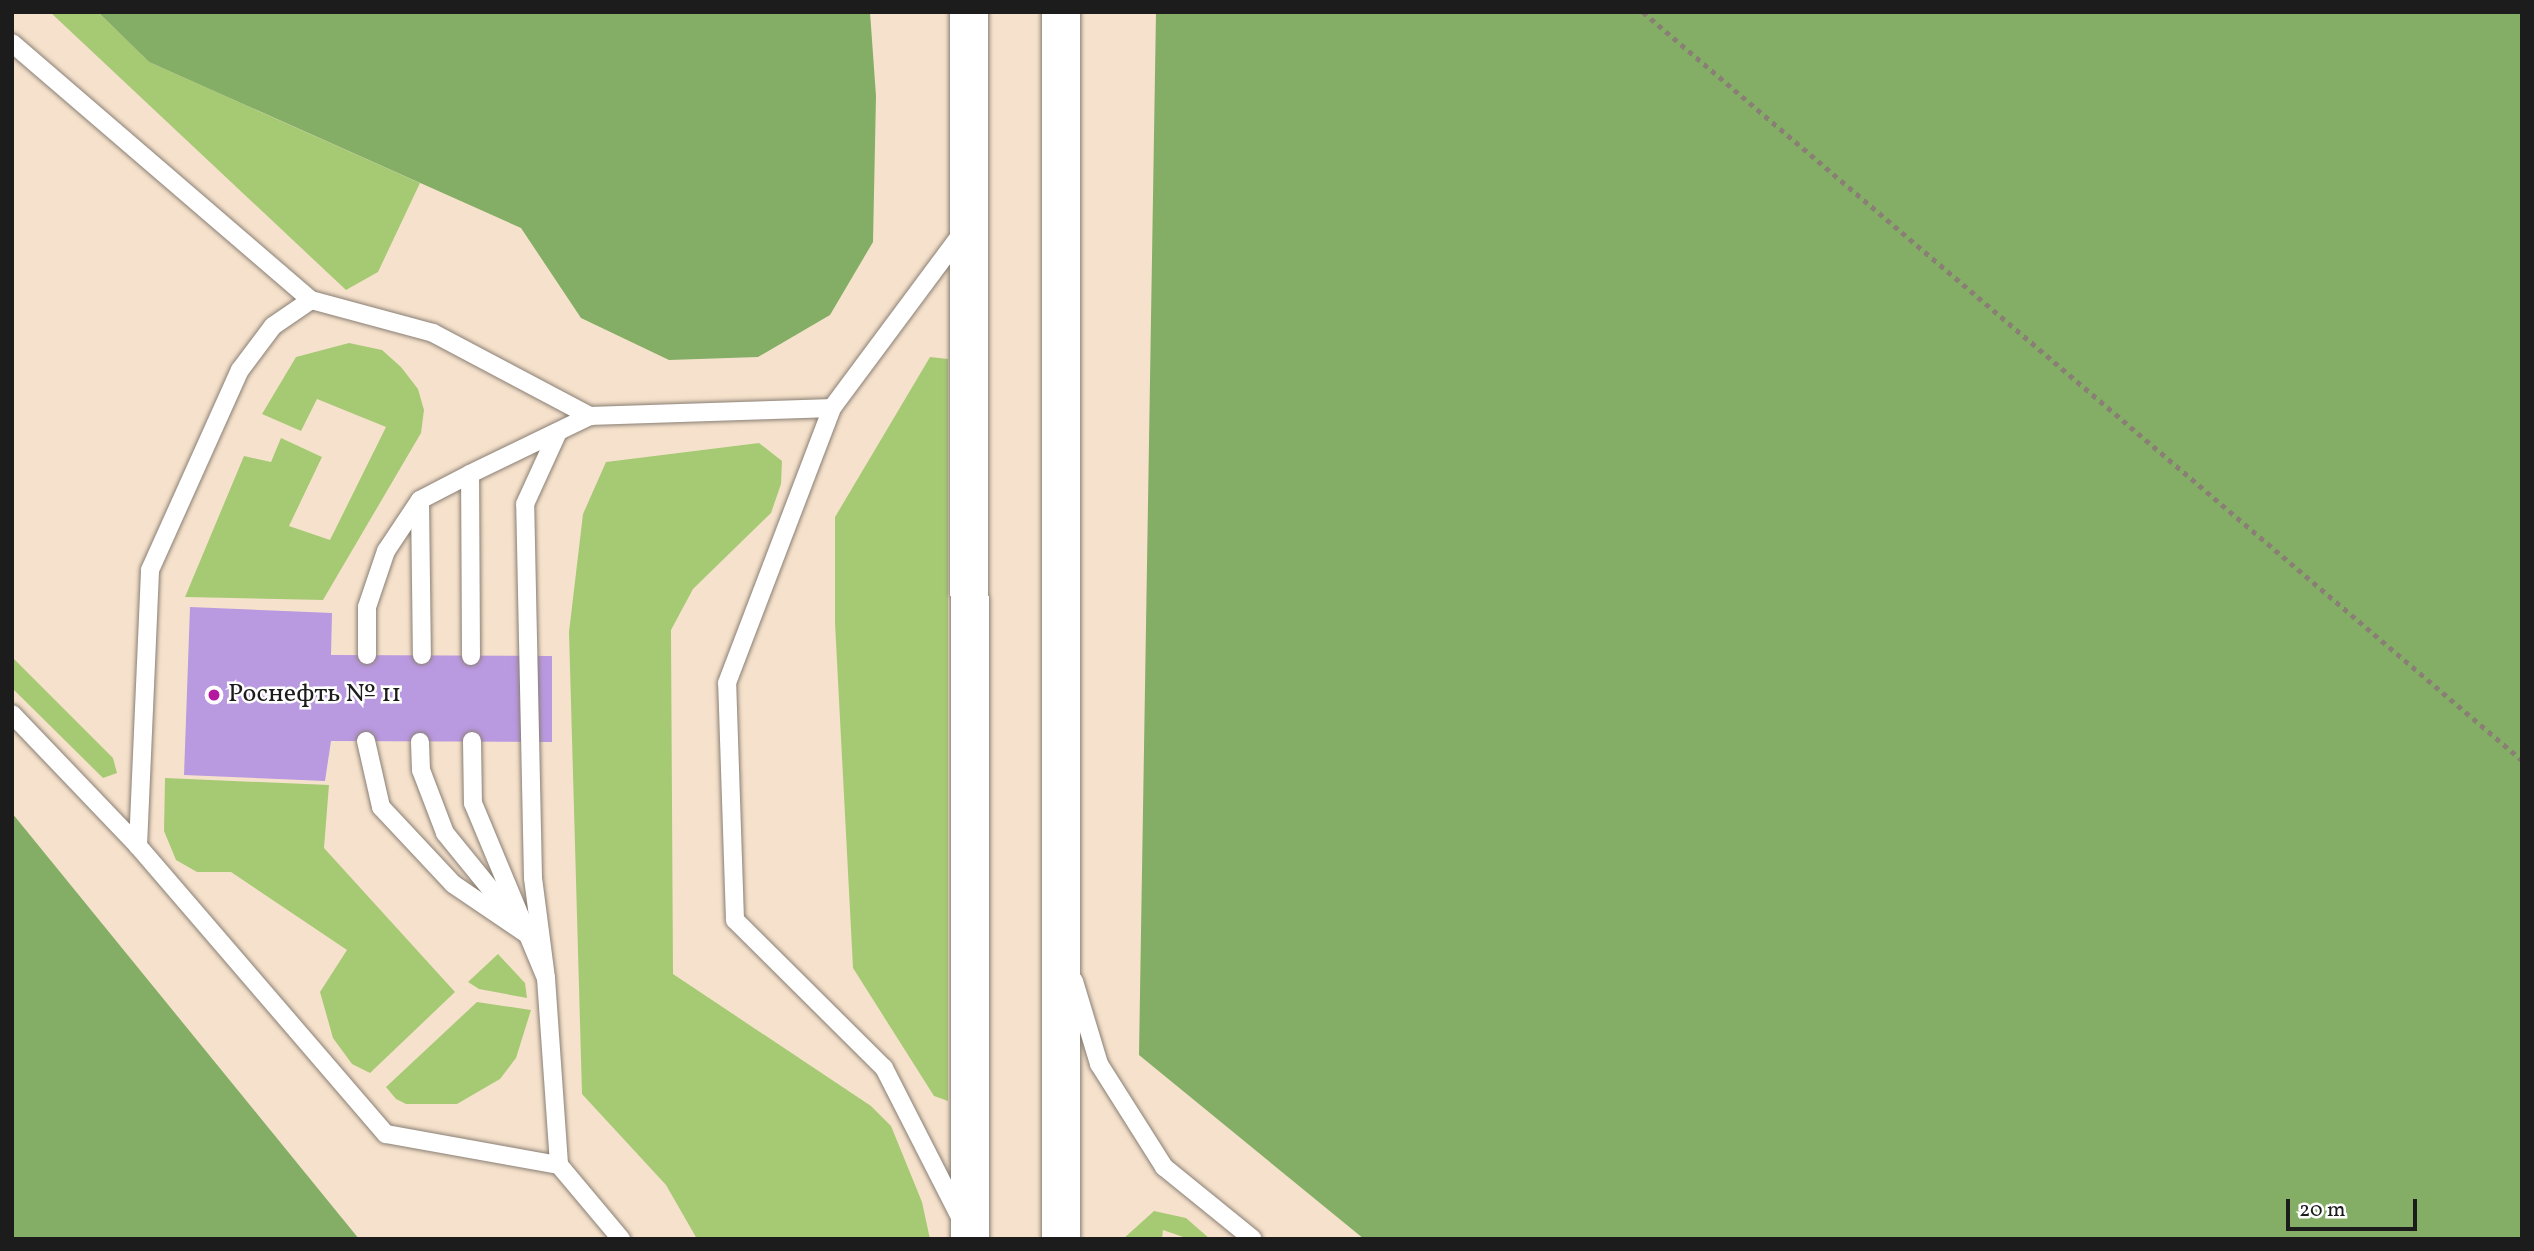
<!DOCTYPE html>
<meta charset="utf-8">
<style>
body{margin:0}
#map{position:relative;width:2534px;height:1251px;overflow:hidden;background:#f6e2cc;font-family:Vollkorn,serif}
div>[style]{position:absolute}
.green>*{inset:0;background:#a6ca74}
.forest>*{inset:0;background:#84ae66}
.building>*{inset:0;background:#b999e0}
.path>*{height:4.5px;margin-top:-2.25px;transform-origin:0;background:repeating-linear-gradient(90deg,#897f74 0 5px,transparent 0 10px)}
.roads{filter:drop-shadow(0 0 2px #897f74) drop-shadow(0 0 2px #897f74)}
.lane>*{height:18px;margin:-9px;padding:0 9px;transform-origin:9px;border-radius:9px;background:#fff}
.highway>*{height:38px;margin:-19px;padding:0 19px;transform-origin:19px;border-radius:19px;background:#fff}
.dots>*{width:19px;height:19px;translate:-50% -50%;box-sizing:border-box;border:4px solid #fff;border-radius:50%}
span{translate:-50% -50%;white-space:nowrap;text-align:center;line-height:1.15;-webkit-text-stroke:5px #fff;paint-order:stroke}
.poi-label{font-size:26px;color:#1c1c1c}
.left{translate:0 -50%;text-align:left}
.frame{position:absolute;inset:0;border:14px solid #1c1c1c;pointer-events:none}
.scale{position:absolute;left:2286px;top:1199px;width:131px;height:32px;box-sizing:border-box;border:4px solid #1c1c1c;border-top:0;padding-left:9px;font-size:21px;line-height:24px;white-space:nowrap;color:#1c1c1c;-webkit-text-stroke:5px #fff;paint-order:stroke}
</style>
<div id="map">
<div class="green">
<i style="clip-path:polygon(50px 12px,98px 12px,149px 62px,420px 183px,378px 272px,346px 290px)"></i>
<i style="clip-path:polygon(349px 343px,382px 350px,401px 367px,418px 389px,424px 410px,421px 433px,323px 600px,185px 597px,244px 456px,271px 462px,281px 438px,322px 457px,289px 526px,330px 540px,386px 427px,317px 399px,301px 431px,262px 414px,296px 357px)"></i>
<i style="clip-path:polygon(930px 357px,948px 359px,948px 1101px,934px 1096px,853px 968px,835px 623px,835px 517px)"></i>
<i style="clip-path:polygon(759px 443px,782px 461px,781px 484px,771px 513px,693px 589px,671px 630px,673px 974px,871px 1106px,891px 1126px,922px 1202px,930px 1239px,697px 1239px,666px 1185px,582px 1094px,569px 632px,583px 514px,606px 462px)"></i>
<i style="clip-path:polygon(12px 657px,113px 758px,117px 773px,103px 778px,12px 688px)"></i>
<i style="clip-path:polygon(165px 778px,329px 785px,324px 848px,455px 992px,370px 1073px,352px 1064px,333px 1038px,320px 992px,347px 950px,231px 872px,197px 872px,176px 860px,164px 831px)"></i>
<i style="clip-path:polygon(498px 954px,525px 983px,527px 998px,479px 989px,468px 982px)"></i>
<i style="clip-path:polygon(477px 1002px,531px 1010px,516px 1058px,500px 1079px,457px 1104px,406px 1104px,396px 1099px,386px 1087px)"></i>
<i style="clip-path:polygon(1154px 1211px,1186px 1218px,1210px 1239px,1189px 1239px,1163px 1230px,1162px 1239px,1123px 1239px)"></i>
</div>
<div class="forest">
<i style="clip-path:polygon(98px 12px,870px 12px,876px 96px,873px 242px,830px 315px,758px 357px,669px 360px,581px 318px,521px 228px,149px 62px)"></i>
<i style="clip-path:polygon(1156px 12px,2522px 12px,2522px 1239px,1364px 1239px,1139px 1055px)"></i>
<i style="clip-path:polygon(12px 813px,359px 1239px,12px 1239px)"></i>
</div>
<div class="building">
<i style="clip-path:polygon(190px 607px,332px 613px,331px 655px,552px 656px,552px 742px,331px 741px,325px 781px,184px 775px)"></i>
</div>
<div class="path">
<i style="left:1643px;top:12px;width:1154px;rotate:40.4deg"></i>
</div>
<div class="roads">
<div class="lane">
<i style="left:12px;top:43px;width:394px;rotate:40.7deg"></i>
<i style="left:311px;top:300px;width:126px;rotate:15.1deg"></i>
<i style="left:433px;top:333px;width:178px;rotate:27.9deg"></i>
<i style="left:420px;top:500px;width:155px;rotate:89.3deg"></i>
<i style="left:367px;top:655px;width:48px;rotate:-90deg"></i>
<i style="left:367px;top:607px;width:59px;rotate:-71.3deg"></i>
<i style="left:386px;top:551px;width:61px;rotate:-56.3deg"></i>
<i style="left:420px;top:500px;width:56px;rotate:-27.5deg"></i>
<i style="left:471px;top:656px;width:182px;rotate:-90.3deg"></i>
<i style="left:470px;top:474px;width:133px;rotate:-25.8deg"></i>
<i style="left:590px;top:416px;width:242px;rotate:-1.9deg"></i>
<i style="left:12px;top:714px;width:182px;rotate:46.3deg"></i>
<i style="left:138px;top:846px;width:380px;rotate:49.3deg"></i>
<i style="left:386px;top:1134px;width:176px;rotate:10.2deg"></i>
<i style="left:366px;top:741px;width:68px;rotate:77.2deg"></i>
<i style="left:381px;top:807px;width:105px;rotate:46.9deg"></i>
<i style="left:453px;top:884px;width:91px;rotate:34.2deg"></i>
<i style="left:472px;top:741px;width:62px;rotate:89.1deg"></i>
<i style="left:473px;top:803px;width:190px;rotate:67.4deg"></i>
<i style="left:546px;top:978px;width:187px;rotate:86deg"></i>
<i style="left:559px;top:1165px;width:97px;rotate:50deg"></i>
<i style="left:420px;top:742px;width:28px;rotate:88deg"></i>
<i style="left:421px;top:770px;width:67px;rotate:69.1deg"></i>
<i style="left:445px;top:833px;width:111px;rotate:50.9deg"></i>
<i style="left:138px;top:846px;width:276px;rotate:-87.5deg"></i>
<i style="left:150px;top:570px;width:219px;rotate:-65.8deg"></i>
<i style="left:240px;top:370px;width:55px;rotate:-53.1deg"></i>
<i style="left:273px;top:326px;width:46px;rotate:-34.4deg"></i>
<i style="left:546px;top:978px;width:101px;rotate:-97.4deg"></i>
<i style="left:533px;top:878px;width:374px;rotate:-91.2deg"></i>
<i style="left:525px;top:504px;width:79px;rotate:-65.4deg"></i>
<i style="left:1074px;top:981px;width:87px;rotate:73.2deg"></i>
<i style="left:1099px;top:1064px;width:122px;rotate:57.7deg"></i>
<i style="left:1164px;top:1167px;width:114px;rotate:39deg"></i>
<i style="left:962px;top:1221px;width:172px;rotate:-117deg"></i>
<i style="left:884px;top:1068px;width:210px;rotate:-135.2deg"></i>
<i style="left:735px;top:920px;width:237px;rotate:-91.9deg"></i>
<i style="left:727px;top:683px;width:294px;rotate:-69.1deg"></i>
<i style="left:832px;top:408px;width:222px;rotate:-53.4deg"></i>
</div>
<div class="highway">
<i style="left:969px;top:12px;width:1227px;rotate:89.95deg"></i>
<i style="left:1061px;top:12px;width:1227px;rotate:90deg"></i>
</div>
</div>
<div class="dots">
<i style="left:214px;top:695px;background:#b5179e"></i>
</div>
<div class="poi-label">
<span class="left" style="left:228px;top:695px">Роснефть № 11</span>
</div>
<div class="frame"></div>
<div class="scale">20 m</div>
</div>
